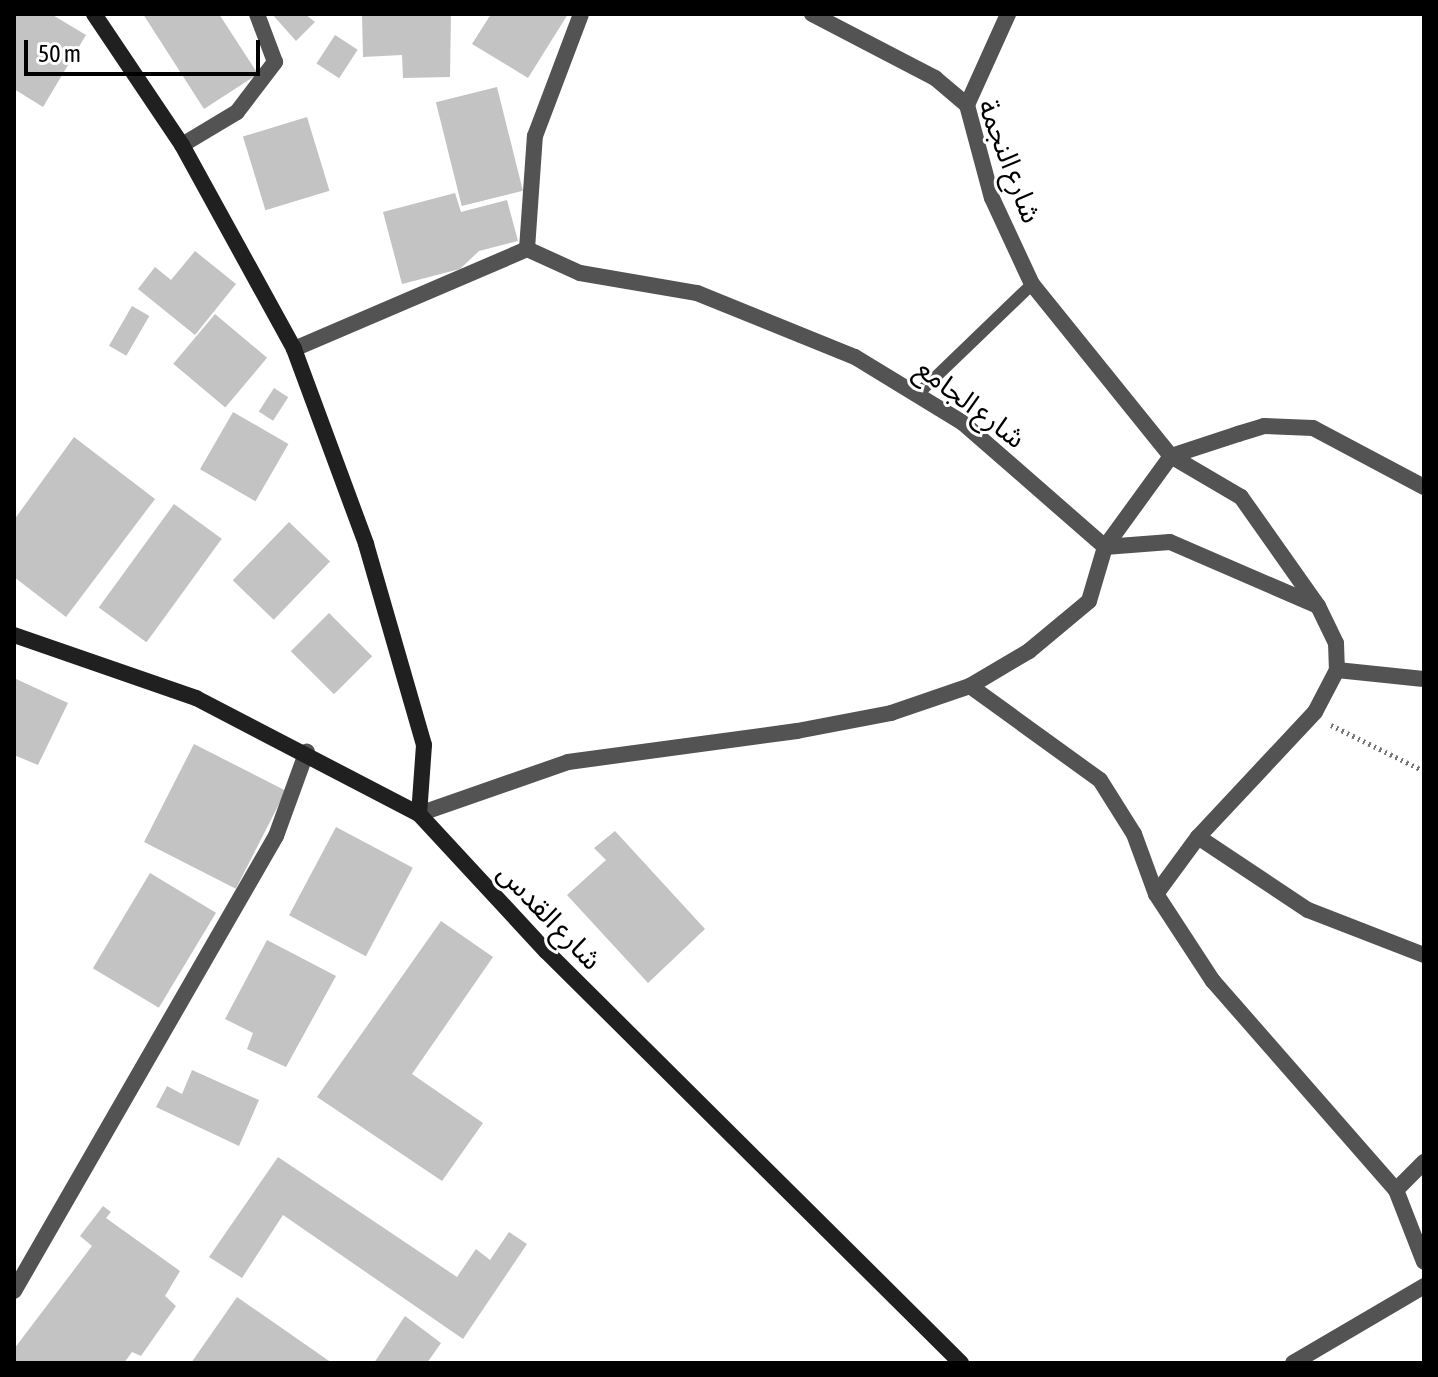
<!DOCTYPE html>
<meta charset="utf-8">
<style>
body{margin:0}
#map{position:relative;width:1438px;height:1377px;overflow:hidden;background:#fff;font-family:"Asap Condensed","Noto Sans Arabic",sans-serif}
div>[style]{position:absolute}
.building>*{inset:0;background:#c3c3c3;transform-origin:0 0}
.path>*{height:5px;margin-top:-2.5px;transform-origin:0;background:repeating-linear-gradient(90deg,#757575 0 2px,transparent 0 6px)}
.lane>*{height:12px;margin:-6px;padding:0 6px;transform-origin:6px;border-radius:6px;background:#535353}
.street>*{height:16px;margin:-8px;padding:0 8px;transform-origin:8px;border-radius:8px;background:#535353}
.secondary>*{height:16px;margin:-8px;padding:0 8px;transform-origin:8px;border-radius:8px;background:#202020}
span{translate:-50% -50%;white-space:nowrap;text-align:center;line-height:1.15;-webkit-text-stroke:6px #fff;paint-order:stroke}
.street-label{font-size:28px;color:#000}
.frame{position:absolute;inset:0;border:16px solid #000;pointer-events:none}
.scale{position:absolute;left:24px;top:40px;width:236px;height:36px;box-sizing:border-box;border:4px solid #000;border-top:0;padding-left:10px;font-size:24px;line-height:28px;white-space:nowrap;color:#000;-webkit-text-stroke:6px #fff;paint-order:stroke}
</style>
<div id="map">
<div class="building">
<i style="clip-path:polygon(14px 14px,51px 14px,86px 35px,43px 107px,14px 89px)"></i>
<i style="clip-path:polygon(143px 14px,219px 14px,258px 74px,204px 109px)"></i>
<i style="clip-path:polygon(272px 14px,305px 14px,315px 22px,296px 41px)"></i>
<i style="clip-path:polygon(362px 14px,451px 14px,450px 77px,403px 78px,402px 55px,363px 57px)"></i>
<i style="clip-path:polygon(491px 14px,568px 14px,528px 78px,472px 44px)"></i>
<i style="left:335px;top:35px;width:27px;height:34px;rotate:33deg"></i>
<i style="left:497px;top:87px;width:107px;height:63px;rotate:76deg"></i>
<i style="left:307px;top:117px;width:77px;height:67px;rotate:73deg"></i>
<i style="clip-path:polygon(455px 193px,461px 212px,507px 200px,518px 241px,479px 251px,460px 269px,402px 284px,383px 212px)"></i>
<i style="clip-path:polygon(195px 251px,236px 284px,195px 335px,138px 289px,155px 267px,171px 280px)"></i>
<i style="left:132px;top:306px;width:20px;height:46px;rotate:30deg"></i>
<i style="left:215px;top:314px;width:68px;height:65px;rotate:40deg"></i>
<i style="left:274px;top:388px;width:17px;height:28px;rotate:33deg"></i>
<i style="left:233px;top:412px;width:64px;height:66px;rotate:30deg"></i>
<i style="clip-path:polygon(74px 437px,155px 499px,66px 617px,14px 577px,14px 520px)"></i>
<i style="left:174px;top:504px;width:59px;height:128px;rotate:36deg"></i>
<i style="left:289px;top:522px;width:57px;height:81px;rotate:44deg"></i>
<i style="left:329px;top:613px;width:61px;height:54px;rotate:45deg"></i>
<i style="clip-path:polygon(14px 678px,68px 703px,38px 765px,14px 755px)"></i>
<i style="left:194px;top:744px;width:103px;height:110px;rotate:27deg"></i>
<i style="left:336px;top:827px;width:87px;height:100px;rotate:28deg"></i>
<i style="clip-path:polygon(615px 831px,705px 929px,648px 983px,567px 895px,606px 860px,594px 848px)"></i>
<i style="left:150px;top:873px;width:77px;height:111px;rotate:31deg"></i>
<i style="clip-path:polygon(441px 921px,493px 957px,412px 1074px,483px 1123px,442px 1181px,317px 1097px)"></i>
<i style="clip-path:polygon(267px 940px,336px 976px,286px 1067px,247px 1049px,253px 1033px,225px 1019px)"></i>
<i style="clip-path:polygon(192px 1070px,259px 1100px,239px 1146px,156px 1107px,167px 1086px,182px 1094px)"></i>
<i style="clip-path:polygon(278px 1157px,457px 1277px,476px 1249px,490px 1260px,509px 1232px,527px 1244px,463px 1339px,283px 1215px,242px 1278px,209px 1257px)"></i>
<i style="clip-path:polygon(103px 1206px,111px 1212px,106px 1218px,180px 1271px,165px 1296px,176px 1306px,141px 1356px,132px 1352px,124px 1363px,14px 1363px,14px 1349px,92px 1246px,80px 1236px)"></i>
<i style="clip-path:polygon(237px 1297px,332px 1363px,191px 1363px)"></i>
<i style="clip-path:polygon(405px 1316px,441px 1343px,427px 1363px,374px 1363px)"></i>
</div>
<div class="path">
<i style="left:1331px;top:725px;width:104px;rotate:26.3deg"></i>
</div>
<div class="lane">
<i style="left:921px;top:391px;width:154px;rotate:-43.9deg"></i>
</div>
<div class="street">
<i style="left:812px;top:14px;width:139px;rotate:27.5deg"></i>
<i style="left:935px;top:78px;width:42px;rotate:40.2deg"></i>
<i style="left:967px;top:105px;width:96px;rotate:75deg"></i>
<i style="left:992px;top:198px;width:95px;rotate:65.1deg"></i>
<i style="left:1032px;top:284px;width:221px;rotate:51.1deg"></i>
<i style="left:1171px;top:456px;width:81px;rotate:30.4deg"></i>
<i style="left:1241px;top:497px;width:133px;rotate:54.8deg"></i>
<i style="left:1318px;top:606px;width:41px;rotate:64.1deg"></i>
<i style="left:1336px;top:643px;width:27px;rotate:88deg"></i>
<i style="left:1337px;top:670px;width:47px;rotate:117.6deg"></i>
<i style="left:1315px;top:712px;width:171px;rotate:133.1deg"></i>
<i style="left:1198px;top:837px;width:71px;rotate:126.4deg"></i>
<i style="left:1156px;top:894px;width:104px;rotate:56.8deg"></i>
<i style="left:1213px;top:981px;width:278px;rotate:48.8deg"></i>
<i style="left:1396px;top:1190px;width:77px;rotate:68.7deg"></i>
<i style="left:967px;top:105px;width:100px;rotate:-65.7deg"></i>
<i style="left:182px;top:145px;width:64px;rotate:-31deg"></i>
<i style="left:237px;top:112px;width:63px;rotate:-52.8deg"></i>
<i style="left:275px;top:62px;width:51px;rotate:-110.6deg"></i>
<i style="left:527px;top:249px;width:58px;rotate:24.4deg"></i>
<i style="left:580px;top:273px;width:119px;rotate:9.7deg"></i>
<i style="left:697px;top:293px;width:170px;rotate:22.1deg"></i>
<i style="left:855px;top:357px;width:127px;rotate:31.4deg"></i>
<i style="left:963px;top:423px;width:189px;rotate:41.1deg"></i>
<i style="left:1105px;top:547px;width:65px;rotate:-4.4deg"></i>
<i style="left:1170px;top:542px;width:161px;rotate:23.4deg"></i>
<i style="left:527px;top:249px;width:113px;rotate:-86deg"></i>
<i style="left:535px;top:136px;width:130px;rotate:-69.3deg"></i>
<i style="left:294px;top:349px;width:254px;rotate:-23.2deg"></i>
<i style="left:1337px;top:670px;width:87px;rotate:5.9deg"></i>
<i style="left:970px;top:686px;width:160px;rotate:35.9deg"></i>
<i style="left:1100px;top:780px;width:64px;rotate:57.8deg"></i>
<i style="left:1134px;top:834px;width:64px;rotate:69.9deg"></i>
<i style="left:419px;top:814px;width:158px;rotate:-19.2deg"></i>
<i style="left:568px;top:762px;width:231px;rotate:-7.7deg"></i>
<i style="left:797px;top:731px;width:96px;rotate:-10.8deg"></i>
<i style="left:891px;top:713px;width:83px;rotate:-18.9deg"></i>
<i style="left:970px;top:686px;width:69px;rotate:-30.7deg"></i>
<i style="left:1029px;top:651px;width:78px;rotate:-39.8deg"></i>
<i style="left:1089px;top:601px;width:56px;rotate:-73.5deg"></i>
<i style="left:1105px;top:547px;width:112px;rotate:-54deg"></i>
<i style="left:1171px;top:456px;width:71px;rotate:-18.2deg"></i>
<i style="left:1238px;top:434px;width:27px;rotate:-17deg"></i>
<i style="left:1264px;top:426px;width:49px;rotate:2.3deg"></i>
<i style="left:1313px;top:428px;width:126px;rotate:28deg"></i>
<i style="left:1198px;top:837px;width:132px;rotate:33.6deg"></i>
<i style="left:1308px;top:910px;width:124px;rotate:21.2deg"></i>
<i style="left:1396px;top:1190px;width:40px;rotate:-45deg"></i>
<i style="left:14px;top:1291px;width:525px;rotate:-60.07deg"></i>
<i style="left:276px;top:836px;width:90px;rotate:-70deg"></i>
<i style="left:1293px;top:1363px;width:152px;rotate:-30.4deg"></i>
</div>
<div class="secondary">
<i style="left:94px;top:14px;width:158px;rotate:56.1deg"></i>
<i style="left:182px;top:145px;width:233px;rotate:61.2deg"></i>
<i style="left:294px;top:349px;width:208px;rotate:69.7deg"></i>
<i style="left:366px;top:544px;width:209px;rotate:73.9deg"></i>
<i style="left:424px;top:745px;width:69px;rotate:94.1deg"></i>
<i style="left:14px;top:635px;width:193px;rotate:19.1deg"></i>
<i style="left:196px;top:698px;width:251px;rotate:27.5deg"></i>
<i style="left:419px;top:814px;width:187px;rotate:47.2deg"></i>
<i style="left:546px;top:951px;width:585px;rotate:44.79deg"></i>
</div>
<div class="street-label">
<span style="left:1010px;top:161px;rotate:69deg">شارع النجمة</span>
<span style="left:971px;top:403px;rotate:37deg">شارع الجامع</span>
<span style="left:550px;top:916px;rotate:46deg">شارع القدس</span>
</div>
<div class="frame"></div>
<div class="scale">50 m</div>
</div>
